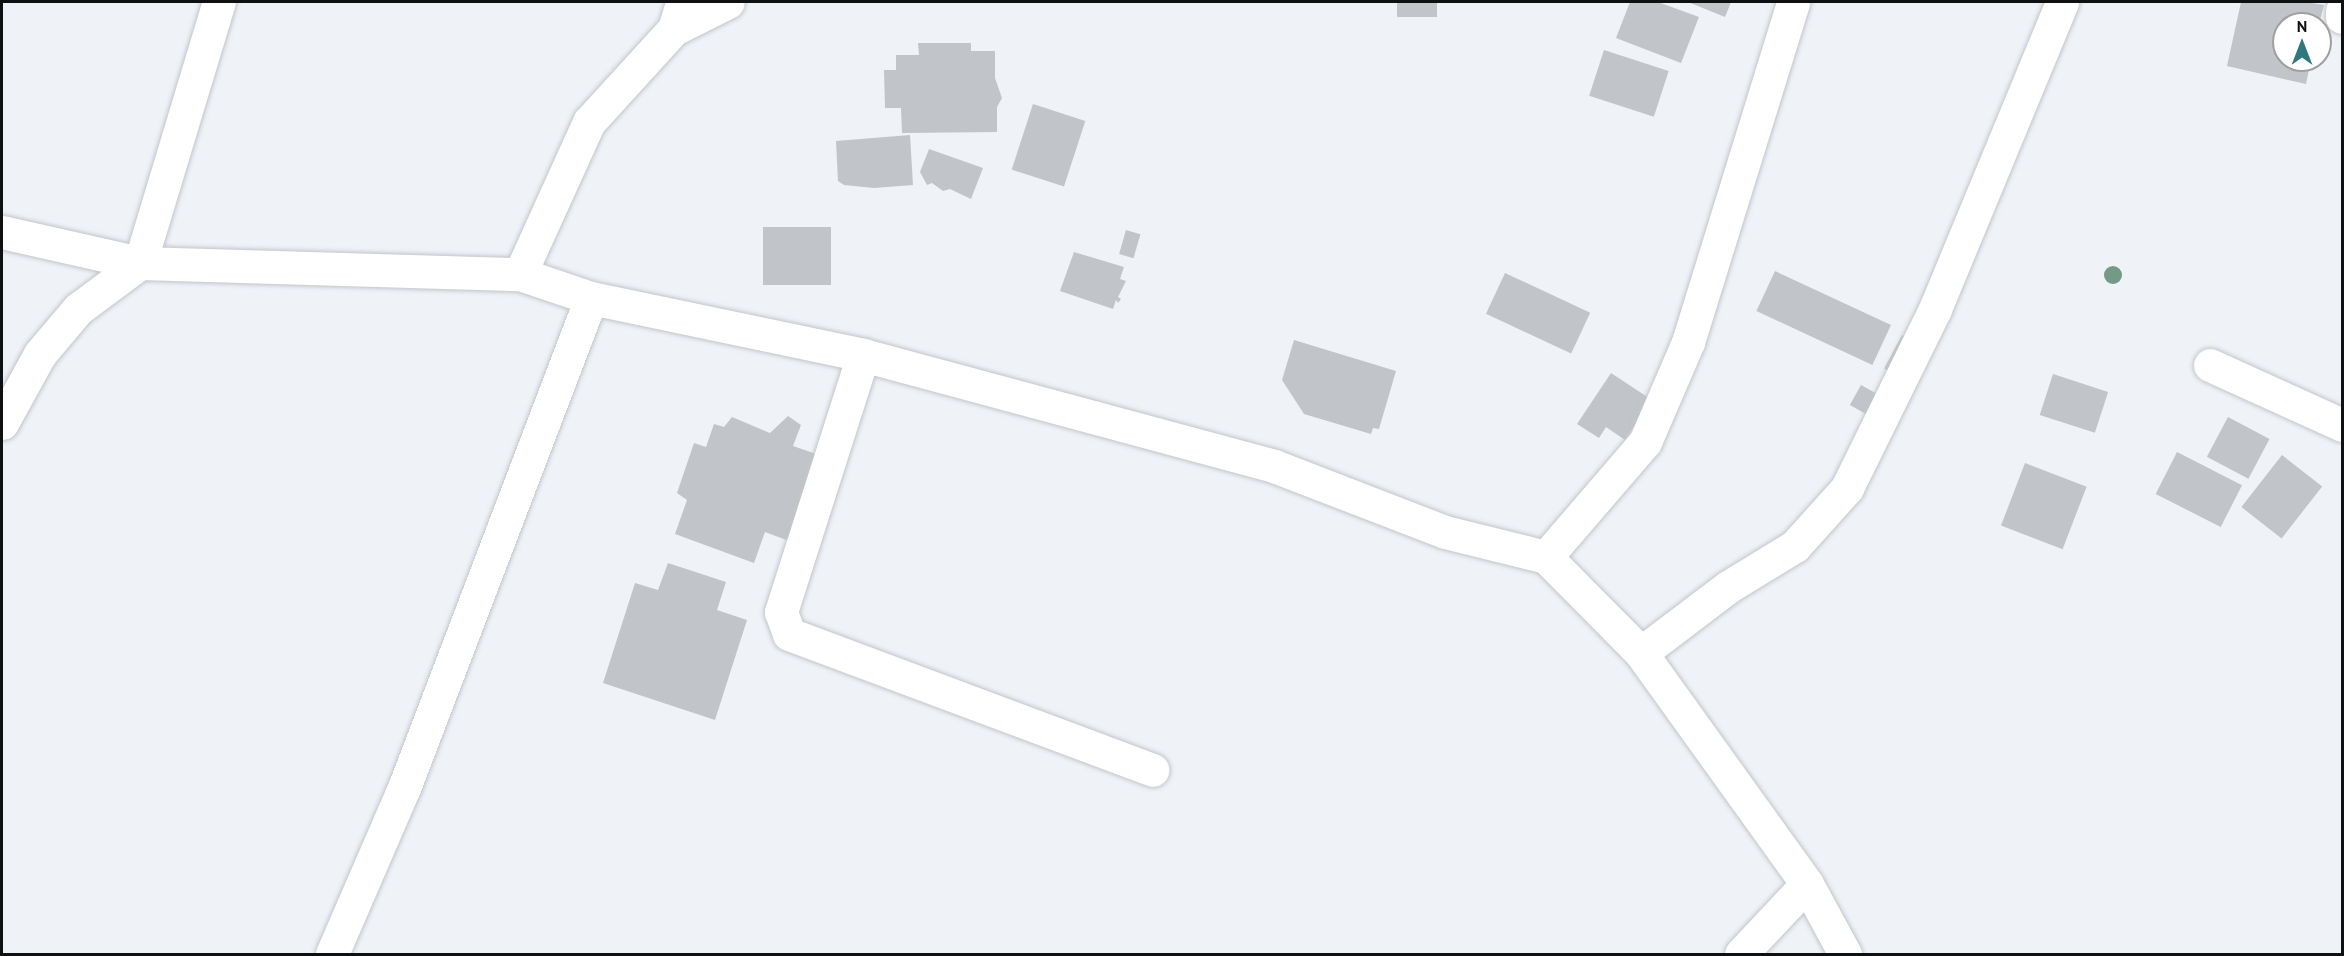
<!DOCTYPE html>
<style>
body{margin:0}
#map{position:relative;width:2344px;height:956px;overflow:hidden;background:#eff2f7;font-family:"PT Sans",sans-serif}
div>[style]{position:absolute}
.building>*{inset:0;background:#c1c4c8;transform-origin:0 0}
.roads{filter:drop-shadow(0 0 2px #c2c5ca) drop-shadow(0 0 2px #c2c5ca)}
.minor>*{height:33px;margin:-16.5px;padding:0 16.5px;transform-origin:16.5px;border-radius:16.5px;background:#fff}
.trees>*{width:18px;height:18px;margin:-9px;border-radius:50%;background:#749986}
span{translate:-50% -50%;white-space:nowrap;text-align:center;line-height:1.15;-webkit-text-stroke:5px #fff;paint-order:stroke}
.frame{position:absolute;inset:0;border:3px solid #0f1012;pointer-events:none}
.north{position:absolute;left:2272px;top:12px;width:60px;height:60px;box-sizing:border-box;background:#fff;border:2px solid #9f9fa0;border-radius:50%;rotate:0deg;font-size:16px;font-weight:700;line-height:24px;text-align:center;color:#0f1012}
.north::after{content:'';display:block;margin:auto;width:21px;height:27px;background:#2e777d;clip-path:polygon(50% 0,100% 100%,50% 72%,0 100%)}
</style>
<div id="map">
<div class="building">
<i style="left:1397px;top:2px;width:40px;height:15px"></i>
<i style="clip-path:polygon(1630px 2px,1658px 2px,1699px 17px,1681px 63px,1616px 38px)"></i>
<i style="clip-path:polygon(1688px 2px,1731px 2px,1725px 17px)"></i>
<i style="clip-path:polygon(2241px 2px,2306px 2px,2324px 5px,2319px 24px,2284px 24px,2284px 60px,2311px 60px,2306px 84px,2227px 66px)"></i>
<i style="clip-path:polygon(918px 43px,971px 43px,971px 51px,995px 51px,995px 78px,1002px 98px,997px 107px,997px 132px,902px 133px,901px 108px,885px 108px,884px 70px,896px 70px,896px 55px,919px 55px)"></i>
<i style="left:1604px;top:50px;width:68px;height:48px;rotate:18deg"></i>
<i style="left:1033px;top:104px;width:55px;height:69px;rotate:18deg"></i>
<i style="clip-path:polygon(910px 135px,913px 185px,874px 188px,844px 185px,838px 181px,836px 141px)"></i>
<i style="clip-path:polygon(929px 149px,983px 168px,971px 199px,950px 189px,943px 191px,932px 183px,927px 185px,920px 172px)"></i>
<i style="left:763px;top:227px;width:68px;height:58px"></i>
<i style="left:1126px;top:230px;width:15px;height:25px;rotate:16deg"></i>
<i style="clip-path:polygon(1074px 252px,1124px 267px,1120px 279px,1126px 281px,1118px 297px,1121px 299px,1118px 303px,1116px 300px,1113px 309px,1060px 291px)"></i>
<i style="left:1775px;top:271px;width:128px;height:44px;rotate:25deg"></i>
<i style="left:1505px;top:273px;width:94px;height:45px;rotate:25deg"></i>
<i style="left:1902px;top:335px;width:15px;height:38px;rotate:28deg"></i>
<i style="clip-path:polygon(1294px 340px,1396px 371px,1379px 429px,1373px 428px,1371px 434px,1304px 414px,1282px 380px)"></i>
<i style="clip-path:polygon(1611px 373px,1652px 400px,1625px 440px,1606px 427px,1599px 438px,1577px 424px)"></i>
<i style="left:2053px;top:374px;width:58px;height:43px;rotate:18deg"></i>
<i style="left:1861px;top:385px;width:29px;height:23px;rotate:29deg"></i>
<i style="clip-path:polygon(788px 416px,801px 425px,793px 446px,819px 455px,789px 541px,765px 532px,754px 563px,675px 534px,687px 500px,677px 493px,694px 443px,706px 447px,714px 424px,724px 427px,732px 417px,770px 433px)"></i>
<i style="left:2228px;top:417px;width:47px;height:45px;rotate:28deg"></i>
<i style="left:2177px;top:452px;width:73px;height:47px;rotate:27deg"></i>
<i style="left:2282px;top:455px;width:51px;height:66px;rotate:38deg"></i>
<i style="left:2025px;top:463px;width:66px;height:67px;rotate:21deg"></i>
<i style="clip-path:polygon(668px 563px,726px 582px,717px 610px,747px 620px,715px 720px,603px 683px,635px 583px,658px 590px)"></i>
</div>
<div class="roads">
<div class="minor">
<i style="left:2342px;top:11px;width:6px;rotate:90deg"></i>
<i style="left:674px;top:29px;width:60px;rotate:-26.6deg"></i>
<i style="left:2px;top:232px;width:141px;rotate:12.7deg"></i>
<i style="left:140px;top:263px;width:380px;rotate:1.7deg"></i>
<i style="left:520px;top:274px;width:75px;rotate:18.7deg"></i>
<i style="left:591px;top:298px;width:278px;rotate:11.8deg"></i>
<i style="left:863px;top:355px;width:426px;rotate:15.1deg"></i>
<i style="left:1274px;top:466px;width:183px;rotate:21.1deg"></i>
<i style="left:1445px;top:532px;width:104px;rotate:13.9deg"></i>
<i style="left:1546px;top:557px;width:135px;rotate:45.3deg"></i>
<i style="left:1641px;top:653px;width:284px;rotate:54.3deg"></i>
<i style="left:1807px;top:884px;width:80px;rotate:61.5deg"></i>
<i style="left:520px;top:274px;width:167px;rotate:-65.6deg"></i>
<i style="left:589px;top:122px;width:126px;rotate:-47.6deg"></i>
<i style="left:674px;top:29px;width:28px;rotate:-73deg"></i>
<i style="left:863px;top:355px;width:270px;rotate:107.7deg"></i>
<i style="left:781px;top:612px;width:23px;rotate:70deg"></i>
<i style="left:789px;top:634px;width:388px;rotate:20.5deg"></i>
<i style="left:2210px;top:365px;width:145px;rotate:24.4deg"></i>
<i style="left:2px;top:423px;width:79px;rotate:-61.2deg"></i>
<i style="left:40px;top:354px;width:59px;rotate:-49.8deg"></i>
<i style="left:78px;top:309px;width:77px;rotate:-36.6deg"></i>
<i style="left:140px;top:263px;width:273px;rotate:-73.2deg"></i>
<i style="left:1546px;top:557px;width:152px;rotate:-49.3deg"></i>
<i style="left:1645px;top:442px;width:109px;rotate:-66.7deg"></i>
<i style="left:1688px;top:342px;width:356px;rotate:-72.8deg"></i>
<i style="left:1641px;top:653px;width:109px;rotate:-37.2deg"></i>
<i style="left:1728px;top:587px;width:79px;rotate:-31.5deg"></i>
<i style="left:1795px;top:546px;width:78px;rotate:-48.1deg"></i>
<i style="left:1847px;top:488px;width:199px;rotate:-63.8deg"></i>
<i style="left:1935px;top:309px;width:332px;rotate:-67.5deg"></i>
<i style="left:332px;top:954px;width:181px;rotate:-66.6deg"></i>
<i style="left:404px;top:788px;width:524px;rotate:-69.11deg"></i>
<i style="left:1741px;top:954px;width:96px;rotate:-46.7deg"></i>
</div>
</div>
<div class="trees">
<i style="left:2113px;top:275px"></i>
</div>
<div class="frame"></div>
<div class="north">N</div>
</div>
